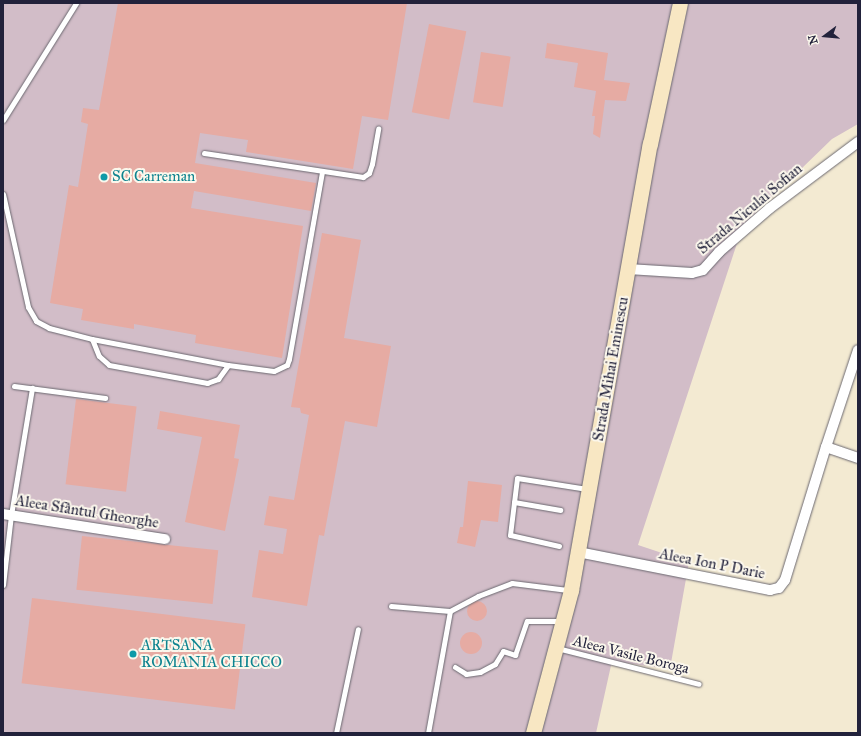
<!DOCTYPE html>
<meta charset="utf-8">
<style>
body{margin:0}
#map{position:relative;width:861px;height:736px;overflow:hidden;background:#f3ead2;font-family:"IM FELL Great Primer",serif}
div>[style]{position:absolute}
.industrial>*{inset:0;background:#d2bdc8}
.building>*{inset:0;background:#e6aba3;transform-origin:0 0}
.round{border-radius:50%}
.roads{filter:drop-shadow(0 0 1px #6b6870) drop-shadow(0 0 1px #6b6870)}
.lane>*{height:5px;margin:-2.5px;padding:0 2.5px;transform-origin:2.5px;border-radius:2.5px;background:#fff}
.street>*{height:10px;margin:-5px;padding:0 5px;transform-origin:5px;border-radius:5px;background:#fff}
.secondary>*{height:15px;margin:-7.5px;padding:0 7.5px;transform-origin:7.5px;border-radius:7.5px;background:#f8e7c3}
.dots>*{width:11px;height:11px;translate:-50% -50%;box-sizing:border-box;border:2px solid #fbf7ec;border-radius:50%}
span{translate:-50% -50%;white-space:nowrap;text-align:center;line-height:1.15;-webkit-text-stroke:4px #fbf7ec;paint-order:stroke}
.culture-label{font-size:15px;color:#0d838f}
.left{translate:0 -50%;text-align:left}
.street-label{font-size:15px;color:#22223b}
.frame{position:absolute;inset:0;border:4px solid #22223b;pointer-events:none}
.north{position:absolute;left:805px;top:16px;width:40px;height:40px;-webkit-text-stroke:3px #fbf7ec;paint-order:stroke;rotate:254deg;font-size:11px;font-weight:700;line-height:16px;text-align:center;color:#22223b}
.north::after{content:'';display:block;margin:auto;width:14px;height:18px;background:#22223b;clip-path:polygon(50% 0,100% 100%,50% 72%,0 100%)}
</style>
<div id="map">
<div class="industrial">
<i style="clip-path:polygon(3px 3px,858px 3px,858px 124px,832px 139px,743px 225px,638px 545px,689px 562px,671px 663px,689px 672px,612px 661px,596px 733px,3px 733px)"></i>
</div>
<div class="building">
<i style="clip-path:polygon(118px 3px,407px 3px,388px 120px,362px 116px,353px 169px,246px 152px,248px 140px,200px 133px,195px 163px,316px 183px,311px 211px,194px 191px,191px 208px,303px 226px,282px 358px,195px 343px,196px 335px,134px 324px,134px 329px,81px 320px,83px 309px,50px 303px,69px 185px,78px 187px,88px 124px,81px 122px,83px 108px,99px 110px)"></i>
<i style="left:429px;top:24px;width:38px;height:90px;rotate:11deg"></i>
<i style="clip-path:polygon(547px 43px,608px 53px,604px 80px,630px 83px,626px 101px,605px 100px,600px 138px,593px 134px,595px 116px,592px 116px,596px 91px,574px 87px,578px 63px,545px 58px)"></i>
<i style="left:481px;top:52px;width:30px;height:51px;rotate:9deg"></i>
<i style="clip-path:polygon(322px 233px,361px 240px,344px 338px,391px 346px,377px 427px,345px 421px,324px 536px,319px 535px,307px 606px,252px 597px,259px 550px,283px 554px,287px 529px,264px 525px,269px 496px,294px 500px,309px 415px,301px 413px,300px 408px,291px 407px)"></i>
<i style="left:76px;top:399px;width:61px;height:86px;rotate:7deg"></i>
<i style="clip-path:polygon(160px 411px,240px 425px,234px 458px,239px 459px,225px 531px,185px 522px,202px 437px,157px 429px)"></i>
<i style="clip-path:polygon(468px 481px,502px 485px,498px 522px,481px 520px,475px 547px,457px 543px,460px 527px,463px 527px)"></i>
<i style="left:82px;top:536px;width:137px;height:54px;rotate:6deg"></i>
<i style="left:32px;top:598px;width:215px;height:86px;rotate:7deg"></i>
<i class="round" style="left:467px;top:601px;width:20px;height:20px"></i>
<i class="round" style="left:460px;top:632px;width:22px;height:22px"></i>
</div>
<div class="roads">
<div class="lane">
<i style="left:3px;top:120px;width:138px;rotate:-58deg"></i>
<i style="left:204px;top:153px;width:161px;rotate:8.6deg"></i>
<i style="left:363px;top:177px;width:7px;rotate:-34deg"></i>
<i style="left:369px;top:173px;width:9px;rotate:-72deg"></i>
<i style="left:372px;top:164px;width:36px;rotate:-80deg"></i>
<i style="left:3px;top:194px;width:116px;rotate:77.5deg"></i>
<i style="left:28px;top:307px;width:16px;rotate:60deg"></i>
<i style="left:36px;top:321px;width:15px;rotate:28deg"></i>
<i style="left:49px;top:328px;width:44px;rotate:14.3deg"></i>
<i style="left:92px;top:339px;width:138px;rotate:10.8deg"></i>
<i style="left:228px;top:365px;width:46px;rotate:7.4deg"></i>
<i style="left:274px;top:371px;width:14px;rotate:-25deg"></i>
<i style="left:287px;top:365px;width:6px;rotate:-72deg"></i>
<i style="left:289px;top:359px;width:190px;rotate:-80deg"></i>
<i style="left:92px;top:339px;width:18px;rotate:68deg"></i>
<i style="left:99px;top:356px;width:13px;rotate:42deg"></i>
<i style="left:109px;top:365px;width:100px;rotate:10.4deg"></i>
<i style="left:207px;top:383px;width:12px;rotate:-20deg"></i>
<i style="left:218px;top:379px;width:17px;rotate:-54deg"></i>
<i style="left:14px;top:386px;width:92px;rotate:7.5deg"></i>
<i style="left:514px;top:502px;width:47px;rotate:9.9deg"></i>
<i style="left:559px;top:546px;width:50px;rotate:-167.3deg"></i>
<i style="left:510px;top:535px;width:57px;rotate:-83deg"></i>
<i style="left:517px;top:478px;width:71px;rotate:8.9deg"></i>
<i style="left:3px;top:585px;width:70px;rotate:-83.5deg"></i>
<i style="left:11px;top:515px;width:129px;rotate:-80.6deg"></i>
<i style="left:391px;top:606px;width:59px;rotate:4.8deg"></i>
<i style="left:450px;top:611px;width:32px;rotate:-28deg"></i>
<i style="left:478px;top:596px;width:36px;rotate:-21deg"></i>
<i style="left:512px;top:583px;width:56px;rotate:7.1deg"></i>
<i style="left:557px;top:648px;width:146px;rotate:14.2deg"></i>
<i style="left:455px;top:667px;width:13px;rotate:32deg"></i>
<i style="left:466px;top:674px;width:14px;rotate:-8deg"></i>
<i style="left:480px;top:672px;width:17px;rotate:-28deg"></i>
<i style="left:495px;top:664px;width:15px;rotate:-58deg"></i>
<i style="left:503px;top:651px;width:13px;rotate:18deg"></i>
<i style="left:515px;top:655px;width:36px;rotate:-71deg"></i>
<i style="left:527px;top:621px;width:33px"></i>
<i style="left:336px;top:733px;width:106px;rotate:-78.1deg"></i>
<i style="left:428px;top:733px;width:124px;rotate:-79.8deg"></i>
</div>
<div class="street">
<i style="left:628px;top:269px;width:64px;rotate:3.6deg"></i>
<i style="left:692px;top:273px;width:11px;rotate:-15deg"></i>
<i style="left:703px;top:270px;width:24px;rotate:-48deg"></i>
<i style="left:719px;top:252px;width:67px;rotate:-40.8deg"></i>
<i style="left:770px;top:208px;width:110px;rotate:-36.9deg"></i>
<i style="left:826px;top:447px;width:102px;rotate:-71.7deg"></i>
<i style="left:3px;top:514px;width:164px;rotate:8.8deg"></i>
<i style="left:578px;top:552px;width:196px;rotate:11.2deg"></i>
<i style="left:770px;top:590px;width:9px;rotate:-13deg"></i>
<i style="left:779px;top:588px;width:10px;rotate:-53deg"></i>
<i style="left:785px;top:580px;width:139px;rotate:-72.9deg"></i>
<i style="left:826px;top:447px;width:34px;rotate:19deg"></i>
</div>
<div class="secondary">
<i style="left:533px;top:733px;width:148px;rotate:-75.1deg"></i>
<i style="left:571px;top:590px;width:453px;rotate:-80deg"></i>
<i style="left:650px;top:144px;width:144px;rotate:-78deg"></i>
</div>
</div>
<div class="dots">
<i style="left:104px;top:177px;background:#0f9aa8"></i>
<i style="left:133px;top:654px;background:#0f9aa8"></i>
</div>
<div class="culture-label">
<span class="left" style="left:112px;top:177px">SC Carreman</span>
<span class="left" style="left:141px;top:654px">ARTSANA<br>ROMANIA CHICCO</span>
</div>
<div class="street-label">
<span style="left:750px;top:209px;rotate:-40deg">Strada Niculai Sofian</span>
<span style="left:611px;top:369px;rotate:-80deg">Strada Mihai Eminescu</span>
<span style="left:87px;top:512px;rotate:9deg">Aleea Sfântul Gheorghe</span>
<span style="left:712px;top:564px;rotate:11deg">Aleea Ion P Darie</span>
<span style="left:631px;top:655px;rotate:14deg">Aleea Vasile Boroga</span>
</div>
<div class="frame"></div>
<div class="north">N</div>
</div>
